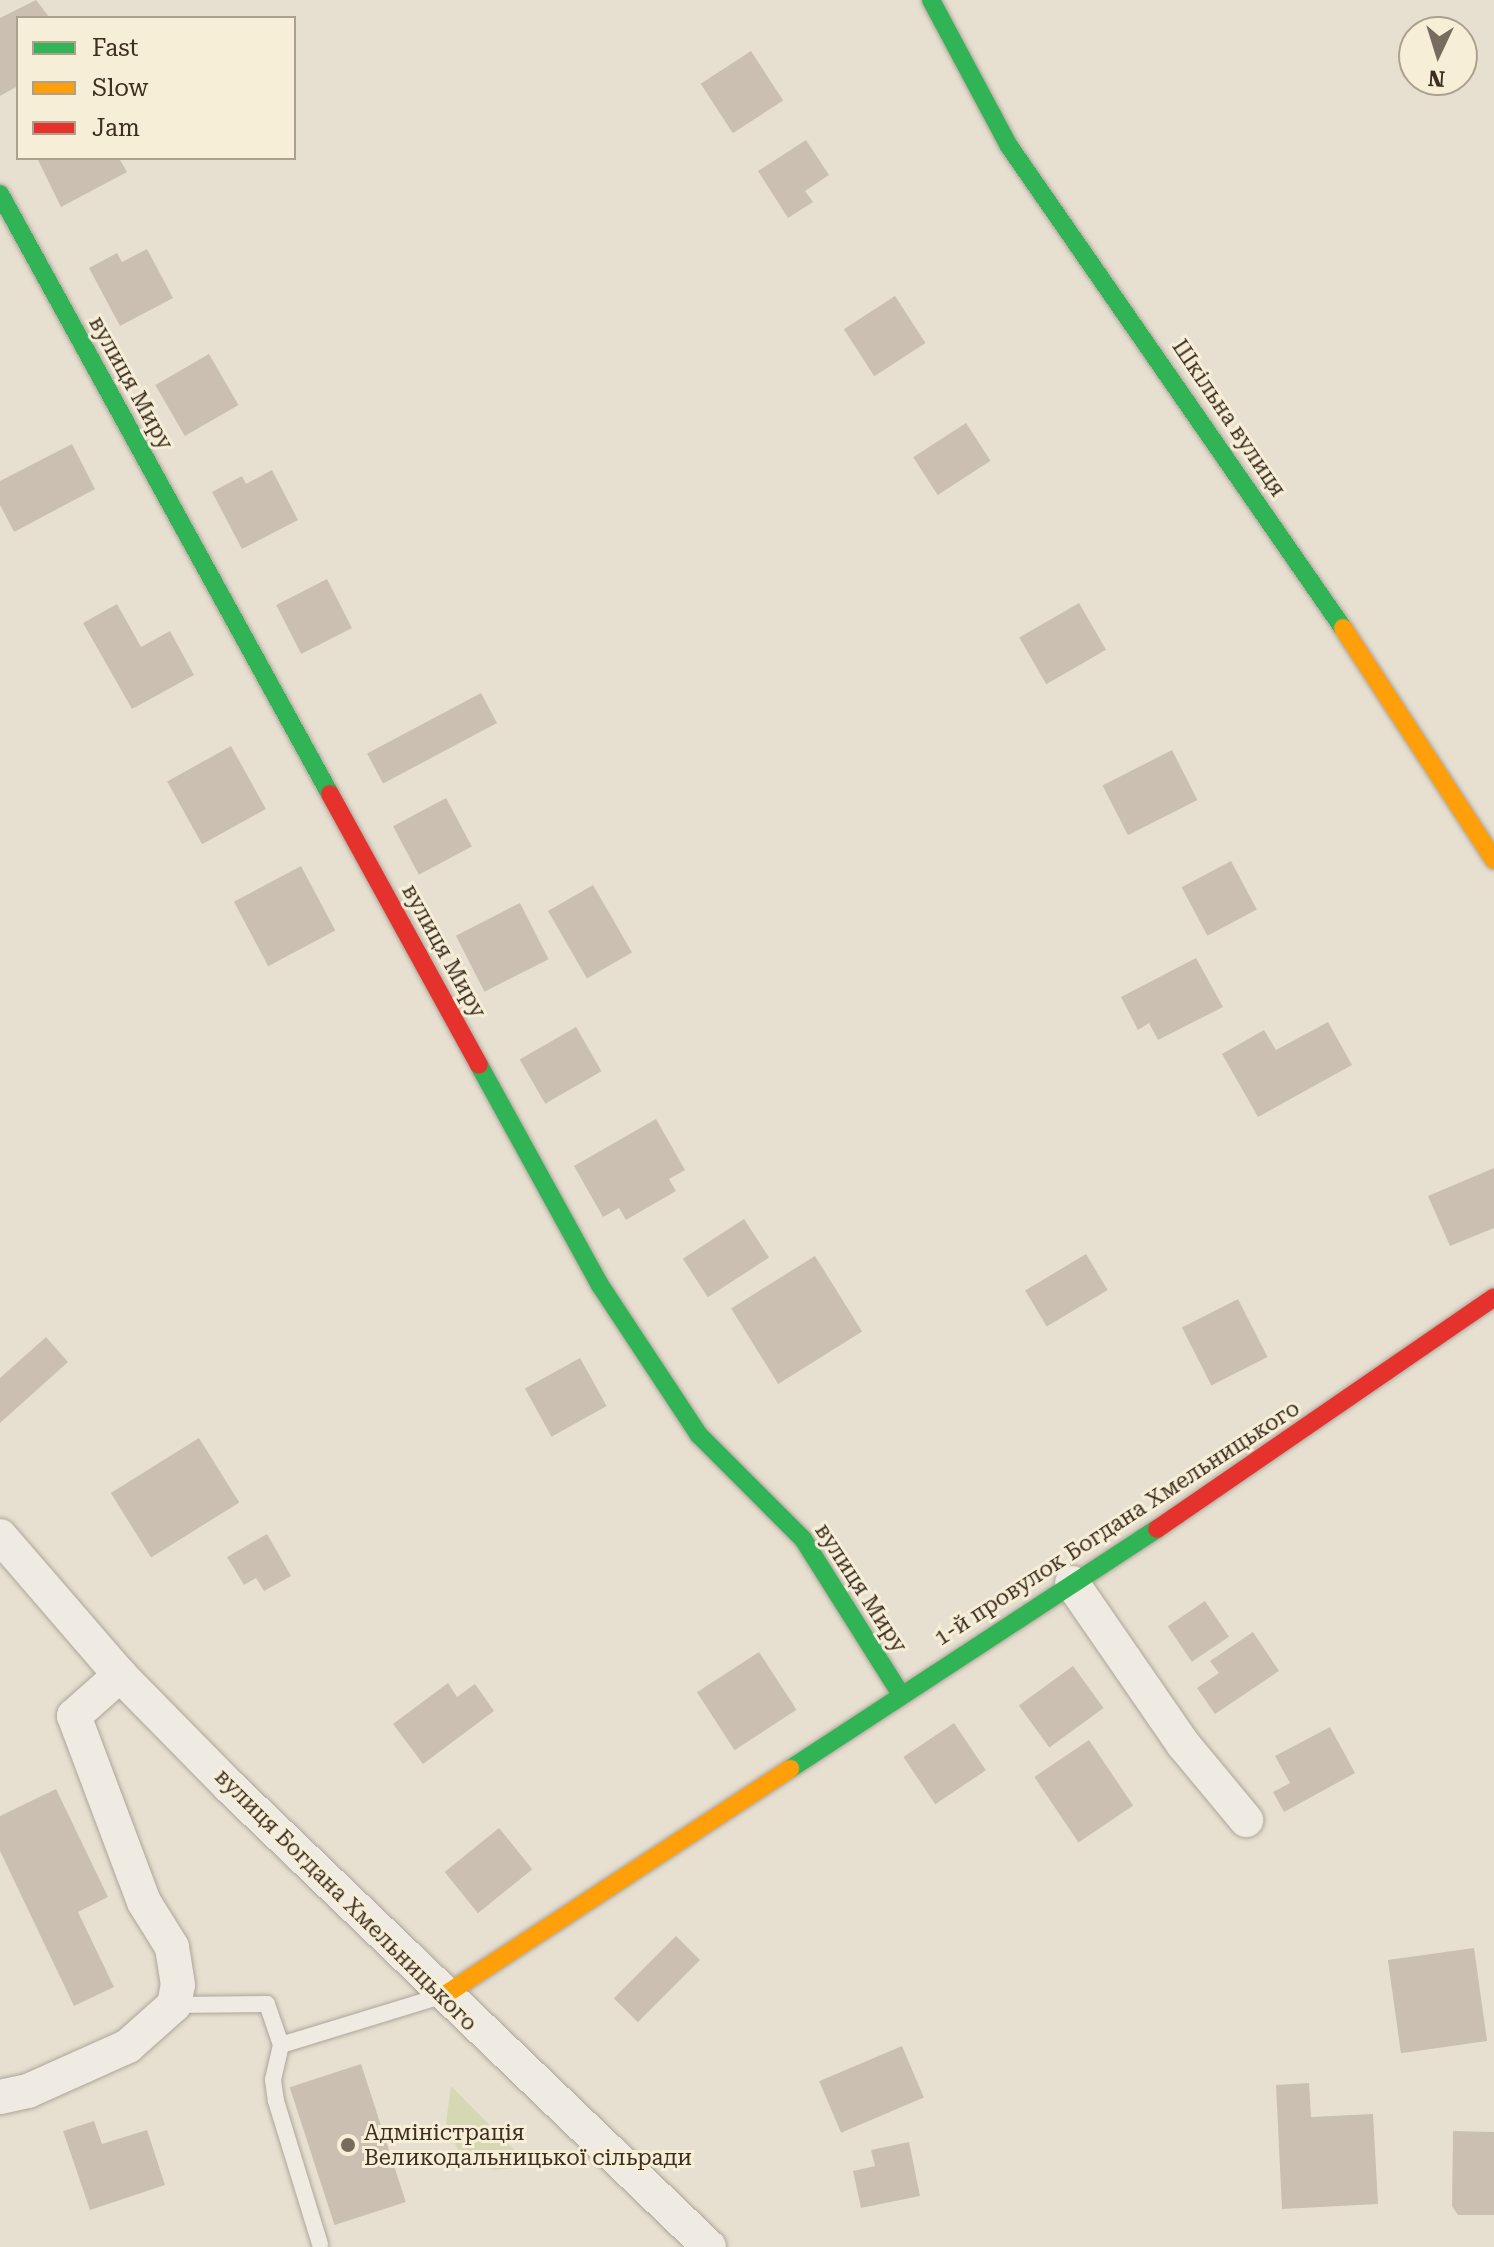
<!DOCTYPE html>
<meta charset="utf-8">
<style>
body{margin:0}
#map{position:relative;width:1494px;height:2247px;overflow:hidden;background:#e7e0d1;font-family:"Roboto Serif",serif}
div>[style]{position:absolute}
.green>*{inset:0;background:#d6d7b3}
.building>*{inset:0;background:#cbbfb2;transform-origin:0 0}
.roads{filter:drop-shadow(0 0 2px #ada599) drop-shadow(0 0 2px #ada599)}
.lane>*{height:16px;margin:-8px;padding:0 8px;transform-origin:8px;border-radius:8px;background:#efebe3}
.street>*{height:34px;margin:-17px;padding:0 17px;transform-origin:17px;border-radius:17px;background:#efebe3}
.fast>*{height:18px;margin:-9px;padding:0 9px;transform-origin:9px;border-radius:9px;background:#30b455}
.slow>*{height:18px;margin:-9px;padding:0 9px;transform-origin:9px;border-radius:9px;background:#ff9f0a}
.jam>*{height:18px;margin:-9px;padding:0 9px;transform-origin:9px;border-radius:9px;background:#e5322d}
.dots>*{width:22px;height:22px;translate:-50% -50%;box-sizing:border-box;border:4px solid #f7eed8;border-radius:50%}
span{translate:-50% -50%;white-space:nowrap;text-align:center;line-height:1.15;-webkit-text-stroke:6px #f7eed8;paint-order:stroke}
.street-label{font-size:22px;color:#3d2e20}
.poi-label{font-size:22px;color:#3d2e20}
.left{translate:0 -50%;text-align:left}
.legend{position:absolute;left:16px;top:16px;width:280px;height:144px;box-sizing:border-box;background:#f7eed8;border:2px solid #ada18e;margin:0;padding:10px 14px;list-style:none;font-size:24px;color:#3d2e20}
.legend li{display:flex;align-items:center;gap:16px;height:40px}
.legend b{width:40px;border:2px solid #ada18e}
.north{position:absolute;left:1398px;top:16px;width:80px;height:80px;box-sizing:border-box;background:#f7eed8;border:2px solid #ada18e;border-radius:50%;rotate:184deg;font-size:22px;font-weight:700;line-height:32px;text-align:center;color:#3d2e20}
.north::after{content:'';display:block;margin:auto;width:28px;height:36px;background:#786c5e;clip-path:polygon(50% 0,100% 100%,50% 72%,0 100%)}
</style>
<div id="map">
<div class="green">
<i style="clip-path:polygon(451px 2086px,530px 2166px,494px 2170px,460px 2155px,446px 2123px)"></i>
</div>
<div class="building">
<i style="clip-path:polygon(36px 0,50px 18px,18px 18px,18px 86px,0 96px,0 18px)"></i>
<i style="left:751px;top:51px;width:59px;height:60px;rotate:57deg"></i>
<i style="clip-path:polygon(806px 140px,829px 175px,805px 191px,813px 202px,788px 218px,758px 171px)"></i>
<i style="clip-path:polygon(37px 158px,119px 158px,127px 172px,61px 207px)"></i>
<i style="clip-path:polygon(147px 249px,173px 298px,120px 326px,89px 268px,117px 253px,122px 262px)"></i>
<i style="left:895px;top:296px;width:56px;height:61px;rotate:57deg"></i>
<i style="left:209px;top:354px;width:59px;height:62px;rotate:60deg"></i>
<i style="left:966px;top:423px;width:45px;height:63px;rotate:57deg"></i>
<i style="clip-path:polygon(72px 444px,95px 489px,14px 532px,0 505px,0 481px)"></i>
<i style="clip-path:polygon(272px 470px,298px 520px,242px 549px,212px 492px,242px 476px,246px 484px)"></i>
<i style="left:327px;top:579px;width:55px;height:57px;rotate:63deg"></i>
<i style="left:1079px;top:603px;width:54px;height:69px;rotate:60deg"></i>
<i style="clip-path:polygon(117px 604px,141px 647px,170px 631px,194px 675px,132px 709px,83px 623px)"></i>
<i style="left:481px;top:693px;width:34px;height:129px;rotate:62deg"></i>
<i style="left:231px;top:746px;width:72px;height:73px;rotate:61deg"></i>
<i style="left:1172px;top:750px;width:56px;height:78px;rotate:63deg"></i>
<i style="left:446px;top:798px;width:55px;height:60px;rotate:62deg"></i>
<i style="left:1231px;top:861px;width:55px;height:56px;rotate:62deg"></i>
<i style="left:301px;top:866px;width:73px;height:76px;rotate:62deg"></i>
<i style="left:593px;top:885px;width:78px;height:52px;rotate:60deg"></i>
<i style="left:520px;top:903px;width:63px;height:72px;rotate:63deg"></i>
<i style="clip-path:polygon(1196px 958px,1223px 1007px,1158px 1040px,1149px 1023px,1138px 1030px,1121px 997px)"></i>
<i style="clip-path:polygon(1328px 1022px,1352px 1065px,1258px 1117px,1222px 1054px,1264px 1030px,1276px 1050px)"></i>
<i style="left:576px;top:1027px;width:51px;height:65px;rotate:60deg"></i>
<i style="clip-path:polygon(656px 1119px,685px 1170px,669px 1179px,676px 1191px,626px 1220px,619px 1208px,603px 1217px,574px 1166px)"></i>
<i style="clip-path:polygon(1494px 1168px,1494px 1228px,1450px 1246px,1428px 1196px)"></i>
<i style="left:744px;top:1219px;width:46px;height:73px;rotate:57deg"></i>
<i style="left:1086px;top:1254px;width:42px;height:71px;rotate:59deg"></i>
<i style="left:815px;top:1256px;width:89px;height:99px;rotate:58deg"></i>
<i style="left:1238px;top:1299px;width:65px;height:63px;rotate:63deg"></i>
<i style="clip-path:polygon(46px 1337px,68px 1362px,0 1423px,0 1378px)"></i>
<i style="left:580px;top:1358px;width:55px;height:63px;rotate:61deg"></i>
<i style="left:199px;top:1438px;width:76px;height:104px;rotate:58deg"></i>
<i style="clip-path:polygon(267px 1534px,291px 1576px,264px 1591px,256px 1578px,244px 1585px,227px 1557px)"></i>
<i style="left:1205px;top:1601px;width:43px;height:45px;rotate:56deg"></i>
<i style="clip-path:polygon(1253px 1632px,1279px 1671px,1215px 1714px,1197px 1688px,1219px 1673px,1210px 1661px)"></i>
<i style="left:759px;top:1652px;width:69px;height:74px;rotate:57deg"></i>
<i style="left:1073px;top:1666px;width:52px;height:67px;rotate:54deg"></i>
<i style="clip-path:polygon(448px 1683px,457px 1697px,475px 1684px,494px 1711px,423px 1764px,393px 1724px)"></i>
<i style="left:954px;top:1723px;width:57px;height:61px;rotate:56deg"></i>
<i style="clip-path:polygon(1330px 1727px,1355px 1773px,1284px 1812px,1273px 1792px,1290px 1783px,1275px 1756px)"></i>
<i style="left:1089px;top:1740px;width:79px;height:66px;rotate:56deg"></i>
<i style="clip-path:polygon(56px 1789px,108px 1897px,78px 1912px,114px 1987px,74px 2006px,0 1851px,0 1816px)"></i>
<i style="left:499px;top:1828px;width:53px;height:70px;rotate:51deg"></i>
<i style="left:676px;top:1936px;width:34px;height:88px;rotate:45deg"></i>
<i style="left:1474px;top:1948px;width:94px;height:87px;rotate:82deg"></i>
<i style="left:902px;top:2046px;width:56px;height:90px;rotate:67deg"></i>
<i style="left:361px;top:2064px;width:145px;height:75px;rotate:72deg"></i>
<i style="clip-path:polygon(1309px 2083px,1311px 2117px,1373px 2114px,1378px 2204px,1282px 2209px,1276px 2085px)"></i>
<i style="clip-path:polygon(94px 2121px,102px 2144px,147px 2130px,165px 2185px,90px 2210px,63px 2131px)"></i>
<i style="clip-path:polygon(1453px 2131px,1494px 2132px,1494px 2215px,1458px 2215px,1452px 2206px)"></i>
<i style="clip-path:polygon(909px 2142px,920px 2196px,861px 2208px,853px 2171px,875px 2166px,871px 2150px)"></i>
</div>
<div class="roads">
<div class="lane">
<i style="left:174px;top:2005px;width:93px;rotate:-0.6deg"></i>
<i style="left:267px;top:2004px;width:43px;rotate:71.1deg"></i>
<i style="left:281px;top:2045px;width:167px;rotate:-17deg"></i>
<i style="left:281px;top:2045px;width:36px;rotate:103deg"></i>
<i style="left:273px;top:2080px;width:21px;rotate:82deg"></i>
<i style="left:276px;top:2101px;width:150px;rotate:72.9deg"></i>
</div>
<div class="street">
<i style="left:0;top:1536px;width:184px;rotate:49.2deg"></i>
<i style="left:120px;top:1675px;width:157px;rotate:45.5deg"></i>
<i style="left:230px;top:1787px;width:664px;rotate:43.84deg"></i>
<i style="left:1072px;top:1583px;width:196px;rotate:55.4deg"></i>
<i style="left:1183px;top:1744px;width:99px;rotate:50.3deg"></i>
<i style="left:0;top:2097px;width:29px;rotate:-12deg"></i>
<i style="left:28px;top:2091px;width:110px;rotate:-24.2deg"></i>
<i style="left:128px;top:2046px;width:62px;rotate:-41.7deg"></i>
<i style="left:174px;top:2005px;width:20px;rotate:-79deg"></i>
<i style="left:178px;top:1985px;width:38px;rotate:-99deg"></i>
<i style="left:172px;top:1947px;width:53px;rotate:-121.9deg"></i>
<i style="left:144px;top:1902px;width:199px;rotate:-110.6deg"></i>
<i style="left:74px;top:1716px;width:62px;rotate:-41.7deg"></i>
</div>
<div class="fast">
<i style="left:931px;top:0;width:166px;rotate:61.9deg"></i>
<i style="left:1009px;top:146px;width:586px;rotate:55.28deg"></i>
<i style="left:0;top:194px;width:685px;rotate:61.19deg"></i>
<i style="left:479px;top:1065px;width:251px;rotate:61.2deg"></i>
<i style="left:600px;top:1285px;width:180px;rotate:56.6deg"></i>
<i style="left:699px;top:1435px;width:147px;rotate:45deg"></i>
<i style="left:803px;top:1539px;width:182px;rotate:57.8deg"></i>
<i style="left:790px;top:1769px;width:439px;rotate:-33.2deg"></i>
</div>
<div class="slow">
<i style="left:1343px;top:628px;width:277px;rotate:56.9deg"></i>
<i style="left:443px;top:1996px;width:415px;rotate:-33.2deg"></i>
</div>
<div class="jam">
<i style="left:330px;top:794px;width:309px;rotate:61.2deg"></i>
<i style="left:1157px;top:1529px;width:409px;rotate:-34.5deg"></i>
</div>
</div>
<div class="dots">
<i style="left:348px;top:2145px;background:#786c5e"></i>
</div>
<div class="street-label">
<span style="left:131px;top:383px;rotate:61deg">вулиця Миру</span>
<span style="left:1229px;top:418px;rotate:56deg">Шкільна вулиця</span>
<span style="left:444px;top:951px;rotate:61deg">вулиця Миру</span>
<span style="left:1117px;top:1523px;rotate:-33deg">1-й провулок Богдана Хмельницького</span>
<span style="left:861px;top:1588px;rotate:57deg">вулиця Миру</span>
<span style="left:346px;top:1900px;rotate:45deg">вулиця Богдана Хмельницького</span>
</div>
<div class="poi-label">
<span class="left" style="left:364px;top:2145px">Адміністрація<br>Великодальницької сільради</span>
</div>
<ul class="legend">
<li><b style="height:10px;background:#30b455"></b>Fast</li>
<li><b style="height:10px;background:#ff9f0a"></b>Slow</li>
<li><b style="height:10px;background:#e5322d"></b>Jam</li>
</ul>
<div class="north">N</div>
</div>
